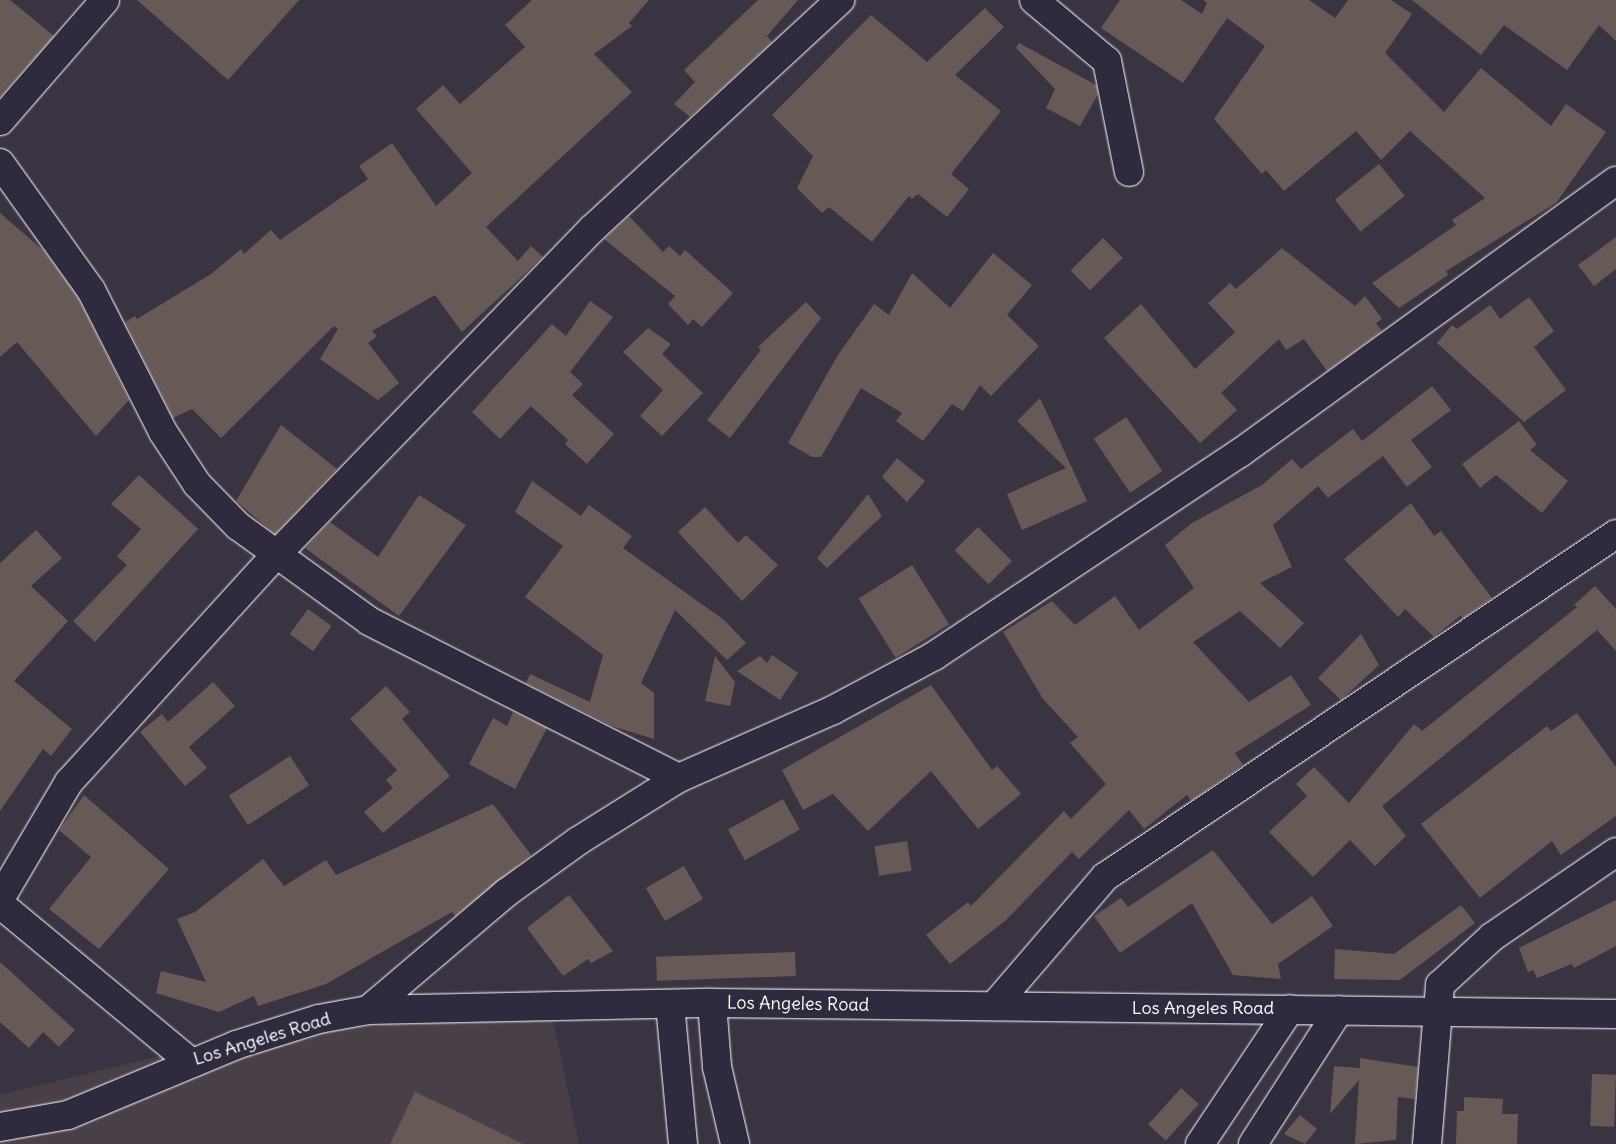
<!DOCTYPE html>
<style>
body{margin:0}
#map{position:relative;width:1616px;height:1144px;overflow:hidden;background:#3a3442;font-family:Delius,sans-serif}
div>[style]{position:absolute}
.built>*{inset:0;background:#483f48}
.building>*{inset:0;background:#675a56;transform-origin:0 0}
.roads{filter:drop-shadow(0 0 1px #fff) drop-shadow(0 0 1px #fff)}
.minor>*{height:28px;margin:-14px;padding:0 14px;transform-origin:14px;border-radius:14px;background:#2f2a3d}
.secondary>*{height:28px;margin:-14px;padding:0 14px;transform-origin:14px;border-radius:14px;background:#2f2a3d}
span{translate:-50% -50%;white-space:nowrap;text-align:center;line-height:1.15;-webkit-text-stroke:5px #2f2a3d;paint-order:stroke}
.street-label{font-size:18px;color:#fff}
</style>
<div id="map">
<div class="built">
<i style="clip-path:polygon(553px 1020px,579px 1144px,0 1144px,0 1095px,270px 1029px)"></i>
</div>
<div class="building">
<i style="clip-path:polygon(0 0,10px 0,54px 36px,0 97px)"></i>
<i style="clip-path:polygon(137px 0,299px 0,228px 80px)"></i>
<i style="clip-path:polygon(532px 0,649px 0,629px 23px,632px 26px,594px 54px,632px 92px,486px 227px,518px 261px,531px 246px,543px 257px,462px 332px,435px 295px,372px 331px,377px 336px,368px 343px,399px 383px,378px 400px,320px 359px,338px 329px,334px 326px,221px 438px,192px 409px,173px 418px,125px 322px,135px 316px,137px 319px,211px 274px,241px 249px,244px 254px,271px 230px,280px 240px,368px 179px,359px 166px,392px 143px,436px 206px,472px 173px,416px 109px,443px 85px,460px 104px,525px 47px,505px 25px)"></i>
<i style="clip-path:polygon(758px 0,798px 0,767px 36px,772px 42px,690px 117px,674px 104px,695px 82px,684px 70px)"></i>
<i style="clip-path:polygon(1120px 0,1181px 0,1202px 14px,1207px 3px,1203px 0,1309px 0,1335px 18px,1348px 0,1391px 0,1412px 14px,1385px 53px,1444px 112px,1481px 68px,1551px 126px,1566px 104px,1606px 132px,1556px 203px,1446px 271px,1448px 275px,1399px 308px,1372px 283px,1456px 225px,1452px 220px,1485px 198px,1410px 131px,1381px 160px,1356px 131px,1284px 191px,1266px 170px,1262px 174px,1214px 119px,1265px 46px,1227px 18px,1183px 83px,1101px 28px)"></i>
<i style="clip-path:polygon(1412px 0,1616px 0,1616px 41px,1599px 25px,1567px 70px,1504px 25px,1481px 55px)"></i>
<i style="clip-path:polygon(985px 8px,1004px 27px,955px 75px,1001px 111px,951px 174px,969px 189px,947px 217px,918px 194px,912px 199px,909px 196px,872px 242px,829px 207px,822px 213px,797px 188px,813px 156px,772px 115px,871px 15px,927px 62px)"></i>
<i style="clip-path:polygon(1019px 43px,1096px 85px,1098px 94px,1080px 126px,1046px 108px,1055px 89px,1016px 48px)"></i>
<i style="left:1379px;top:164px;width:41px;height:57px;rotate:51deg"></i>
<i style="clip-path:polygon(0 213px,44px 251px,78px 298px,129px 400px,96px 436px,17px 342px,0 357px)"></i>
<i style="clip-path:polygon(629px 216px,663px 252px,669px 246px,680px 256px,685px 250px,733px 293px,702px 327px,693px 319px,688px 325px,668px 304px,675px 296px,604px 239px)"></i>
<i style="clip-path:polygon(1616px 237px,1616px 269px,1594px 286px,1578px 265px)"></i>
<i style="left:1103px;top:238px;width:28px;height:46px;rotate:45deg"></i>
<i style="clip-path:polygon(1282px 248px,1355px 306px,1365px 296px,1382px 319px,1376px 323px,1382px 331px,1327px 371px,1304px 339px,1286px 350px,1279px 339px,1221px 393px,1237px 410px,1200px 443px,1104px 338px,1141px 304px,1195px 369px,1235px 332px,1208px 303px,1230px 283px,1236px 289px)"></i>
<i style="clip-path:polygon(993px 253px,1032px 285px,1007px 315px,1039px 346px,991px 396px,980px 385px,963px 411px,952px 404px,923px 441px,896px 421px,902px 413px,861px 388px,821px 457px,812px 457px,788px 443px,838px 355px,874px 304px,889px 315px,912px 273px,950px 308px)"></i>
<i style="clip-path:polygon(1529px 297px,1554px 331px,1534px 347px,1566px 390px,1524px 422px,1437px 343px,1452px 325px,1457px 329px,1490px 305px,1500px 319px)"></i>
<i style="clip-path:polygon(590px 301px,613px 317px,570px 372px,583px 384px,572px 395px,614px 434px,587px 464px,565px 444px,568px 440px,531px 406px,500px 439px,472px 412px,552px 324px,566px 336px)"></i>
<i style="clip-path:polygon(806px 302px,821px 318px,730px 438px,707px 420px,761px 350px,758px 347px)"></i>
<i style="clip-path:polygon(648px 328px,671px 344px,662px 354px,703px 393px,662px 436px,640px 416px,663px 390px,623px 352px)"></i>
<i style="clip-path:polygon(1432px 386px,1451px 410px,1411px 440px,1432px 467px,1407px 487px,1383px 456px,1328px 498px,1318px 486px,1273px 525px,1292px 567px,1260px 583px,1304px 623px,1280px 648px,1240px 611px,1193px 642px,1249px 702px,1291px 675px,1311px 705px,1235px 753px,1243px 765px,1191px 801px,1187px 795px,1144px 829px,1129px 810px,1079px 859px,1072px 852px,1006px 920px,950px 964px,926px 935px,968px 902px,971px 906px,1064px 811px,1071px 819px,1106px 784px,1070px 743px,1078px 737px,1043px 699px,1003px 632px,1052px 601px,1075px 625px,1115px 596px,1139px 630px,1194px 588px,1165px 545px,1192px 523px,1262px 485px,1292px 459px,1301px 469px,1353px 429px,1362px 441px)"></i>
<i style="clip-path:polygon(1040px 398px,1087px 501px,1022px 530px,1007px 494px,1066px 468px,1017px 421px)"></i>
<i style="left:1126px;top:417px;width:65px;height:39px;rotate:56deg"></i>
<i style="clip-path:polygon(1519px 421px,1537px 445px,1530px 450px,1568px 481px,1542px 513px,1496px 475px,1480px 488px,1462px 464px)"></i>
<i style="clip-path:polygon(281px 425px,337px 469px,275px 534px,236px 501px)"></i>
<i style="clip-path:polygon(897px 458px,925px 481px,907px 502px,882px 477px)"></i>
<i style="clip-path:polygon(139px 475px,198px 529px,95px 642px,73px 621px,127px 565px,117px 556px,141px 529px,111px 504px)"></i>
<i style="clip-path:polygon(532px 481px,581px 516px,589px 505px,632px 536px,623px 548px,724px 620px,746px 643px,727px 660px,675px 610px,641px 683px,654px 693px,654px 739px,612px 726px,526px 683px,530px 674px,590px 702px,603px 655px,525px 597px,563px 546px,515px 512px)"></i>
<i style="clip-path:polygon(868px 494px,882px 516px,827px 568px,817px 558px)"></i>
<i style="clip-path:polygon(419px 495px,466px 525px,399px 616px,305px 548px,330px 522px,378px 557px)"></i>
<i style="clip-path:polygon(1411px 503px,1434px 536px,1441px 531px,1492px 598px,1463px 618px,1461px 615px,1434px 637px,1405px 609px,1398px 617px,1344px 559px)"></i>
<i style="clip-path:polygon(705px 507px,738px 543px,746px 535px,778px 565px,742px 601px,678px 532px)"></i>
<i style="left:978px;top:527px;width:48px;height:33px;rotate:45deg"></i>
<i style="clip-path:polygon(36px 530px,62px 558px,31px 586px,68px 621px,14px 681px,72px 729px,51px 756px,43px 749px,0 811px,0 563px)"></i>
<i style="left:912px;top:565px;width:70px;height:63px;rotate:58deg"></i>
<i style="clip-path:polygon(1595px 586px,1616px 609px,1616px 651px,1597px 630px,1382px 806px,1406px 836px,1375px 866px,1350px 840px,1313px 877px,1269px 832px,1307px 796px,1296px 784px,1314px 767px,1349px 803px,1414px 724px,1422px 731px,1577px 607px,1574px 605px)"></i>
<i style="left:308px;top:609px;width:29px;height:31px;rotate:36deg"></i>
<i style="clip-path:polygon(1361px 634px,1379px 665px,1341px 700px,1318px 678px)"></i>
<i style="clip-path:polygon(772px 655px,798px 673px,780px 700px,737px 671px,760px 656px,767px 663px)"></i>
<i style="clip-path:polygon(715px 656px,735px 682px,730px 706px,705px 701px)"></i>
<i style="clip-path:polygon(213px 682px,235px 706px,189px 747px,207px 768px,185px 786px,140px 732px,162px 714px,168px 722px)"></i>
<i style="clip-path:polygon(931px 685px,992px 770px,997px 766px,1021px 794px,978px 829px,931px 771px,868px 831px,833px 794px,803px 810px,782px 770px)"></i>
<i style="clip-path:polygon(386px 686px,410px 712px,402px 719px,450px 776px,383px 833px,364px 812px,393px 788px,386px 780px,397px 770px,350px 719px)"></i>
<i style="clip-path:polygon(513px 712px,547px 728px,515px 789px,469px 764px,493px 718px,507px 726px)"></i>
<i style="clip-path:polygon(1577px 713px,1616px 767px,1616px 816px,1561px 855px,1552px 841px,1480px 898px,1421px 824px,1547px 726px,1551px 731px)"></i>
<i style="left:290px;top:756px;width:35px;height:73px;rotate:57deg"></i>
<i style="clip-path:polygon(84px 795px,169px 869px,99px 949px,49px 909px,91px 857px,59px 830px)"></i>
<i style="left:783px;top:799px;width:35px;height:63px;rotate:61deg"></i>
<i style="clip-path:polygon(493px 804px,531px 855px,455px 916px,452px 912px,326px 984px,258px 1006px,254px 996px,219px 1012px,156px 993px,161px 971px,206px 982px,177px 919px,195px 912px,263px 859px,284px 886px,326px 860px,336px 875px)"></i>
<i style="left:907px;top:841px;width:30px;height:33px;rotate:81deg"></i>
<i style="clip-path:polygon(1213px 850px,1272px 924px,1312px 896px,1333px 926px,1278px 964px,1281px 979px,1233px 975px,1192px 903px,1120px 953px,1094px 916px,1121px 898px,1128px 907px)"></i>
<i style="left:684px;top:866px;width:38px;height:44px;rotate:60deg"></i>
<i style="clip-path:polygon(569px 895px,613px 951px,591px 963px,588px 959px,563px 976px,527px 928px)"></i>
<i style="clip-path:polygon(1616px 900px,1616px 946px,1574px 968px,1572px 964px,1537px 978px,1533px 970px,1528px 972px,1519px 948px)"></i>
<i style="clip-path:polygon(1461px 905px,1475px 923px,1400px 980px,1334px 979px,1335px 949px,1394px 954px)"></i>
<i style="left:795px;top:952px;width:24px;height:139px;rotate:88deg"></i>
<i style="clip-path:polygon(0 962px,75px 1030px,59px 1047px,43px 1032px,29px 1048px,0 1022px)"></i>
<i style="clip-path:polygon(1360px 1058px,1418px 1067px,1415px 1099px,1398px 1097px,1396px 1140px,1355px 1144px,1359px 1080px,1330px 1114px,1334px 1066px,1360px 1068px)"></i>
<i style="left:1592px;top:1074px;width:24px;height:52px;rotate:2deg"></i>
<i style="left:1181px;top:1088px;width:24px;height:49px;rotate:42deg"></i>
<i style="clip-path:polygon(415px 1092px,458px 1112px,523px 1144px,390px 1144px)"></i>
<i style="clip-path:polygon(1464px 1097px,1503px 1099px,1502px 1114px,1518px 1114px,1517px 1144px,1456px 1144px,1457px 1111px,1464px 1111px)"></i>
<i style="clip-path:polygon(1300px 1115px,1317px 1129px,1305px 1144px,1284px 1134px)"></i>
</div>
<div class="roads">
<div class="minor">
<i style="left:1034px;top:0;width:95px;rotate:39.9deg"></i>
<i style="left:1107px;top:61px;width:113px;rotate:78.8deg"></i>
<i style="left:0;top:121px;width:160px;rotate:-49deg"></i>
<i style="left:0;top:163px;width:156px;rotate:54.4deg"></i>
<i style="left:91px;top:290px;width:159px;rotate:63.1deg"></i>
<i style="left:163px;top:432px;width:62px;rotate:56.8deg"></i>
<i style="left:197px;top:484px;width:59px;rotate:45.7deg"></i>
<i style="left:238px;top:526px;width:162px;rotate:35.9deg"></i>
<i style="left:369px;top:621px;width:347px;rotate:26.9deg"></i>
<i style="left:0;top:899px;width:136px;rotate:-59.5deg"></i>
<i style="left:69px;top:782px;width:306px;rotate:-47.7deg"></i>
<i style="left:275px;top:556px;width:455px;rotate:-45.9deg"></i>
<i style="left:592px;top:229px;width:338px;rotate:-42.7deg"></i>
<i style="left:0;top:904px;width:247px;rotate:39.7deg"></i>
<i style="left:712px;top:1003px;width:64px;rotate:85.5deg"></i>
<i style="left:717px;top:1067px;width:79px;rotate:76.8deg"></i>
<i style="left:670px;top:1004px;width:141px;rotate:84.7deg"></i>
<i style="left:994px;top:1006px;width:170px;rotate:-49.3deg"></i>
<i style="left:1105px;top:877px;width:615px;rotate:-33.87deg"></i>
<i style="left:368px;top:1010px;width:181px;rotate:-40.3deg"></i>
<i style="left:506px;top:893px;width:89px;rotate:-35.8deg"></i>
<i style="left:578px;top:841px;width:119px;rotate:-32deg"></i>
<i style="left:679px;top:778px;width:168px;rotate:-23.8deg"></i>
<i style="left:833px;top:710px;width:115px;rotate:-28.1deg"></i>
<i style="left:934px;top:656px;width:367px;rotate:-33.6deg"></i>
<i style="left:1240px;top:453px;width:464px;rotate:-35.9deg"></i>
<i style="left:1200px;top:1144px;width:162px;rotate:-56.3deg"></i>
<i style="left:1253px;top:1144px;width:159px;rotate:-57.3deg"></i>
<i style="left:1427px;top:1144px;width:160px;rotate:-85.3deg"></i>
<i style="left:1440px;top:985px;width:71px;rotate:-42.7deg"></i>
<i style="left:1492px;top:937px;width:150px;rotate:-34.4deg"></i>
</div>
<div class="secondary">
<i style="left:0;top:1127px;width:69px;rotate:-10deg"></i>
<i style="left:68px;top:1115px;width:182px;rotate:-22.6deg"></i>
<i style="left:236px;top:1045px;width:87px;rotate:-17.4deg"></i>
<i style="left:319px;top:1019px;width:50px;rotate:-10.4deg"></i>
<i style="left:368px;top:1010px;width:344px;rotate:-1.2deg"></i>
<i style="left:712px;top:1003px;width:904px;rotate:0.7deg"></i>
</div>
</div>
<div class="street-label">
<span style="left:798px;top:1004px;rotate:1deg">Los Angeles Road</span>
<span style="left:1203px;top:1008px">Los Angeles Road</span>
<span style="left:262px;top:1039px;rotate:-17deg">Los Angeles Road</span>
</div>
</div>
